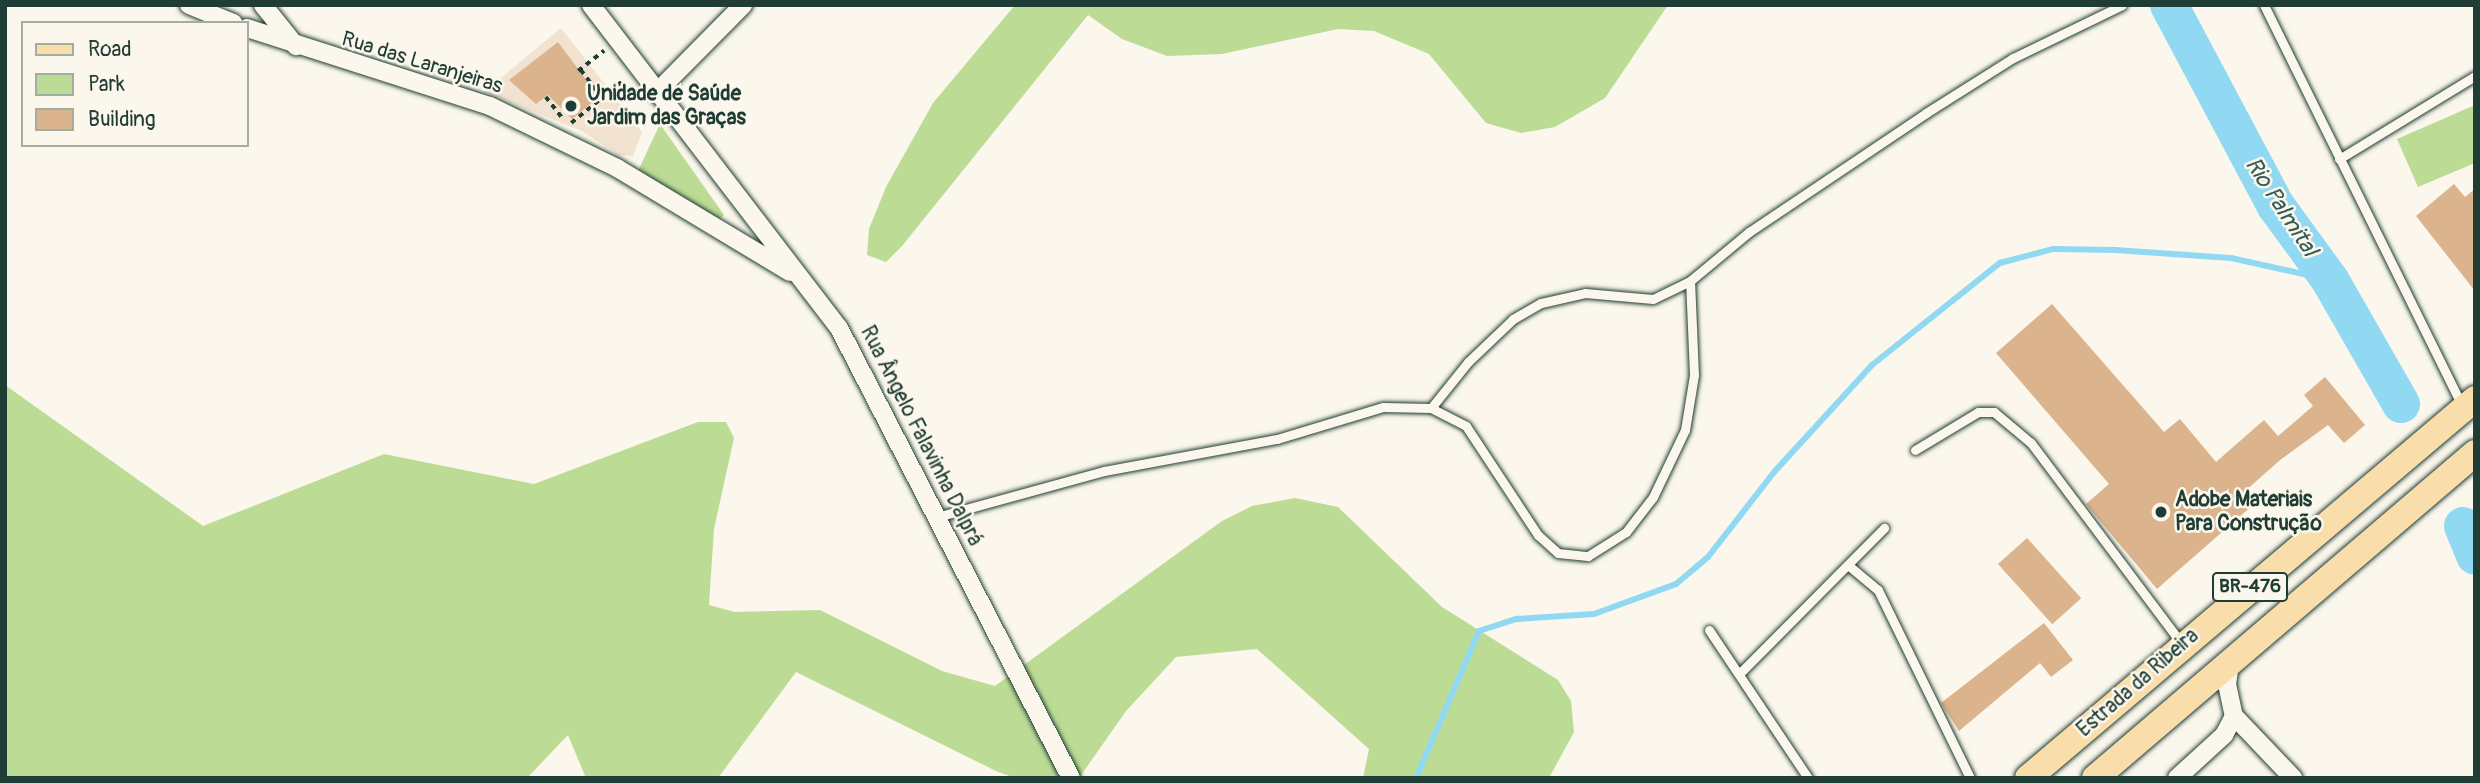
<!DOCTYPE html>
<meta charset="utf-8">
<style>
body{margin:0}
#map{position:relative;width:2480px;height:783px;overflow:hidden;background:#fbf7ec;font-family:Pangolin,sans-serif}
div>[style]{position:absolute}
.built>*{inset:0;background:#f1e3cf}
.green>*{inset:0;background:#bcdc95}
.stream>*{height:6px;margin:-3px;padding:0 3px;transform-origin:3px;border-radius:3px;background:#91d9f3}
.river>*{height:38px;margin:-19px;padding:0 19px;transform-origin:19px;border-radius:19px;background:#91d9f3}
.building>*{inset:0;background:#dbb38c;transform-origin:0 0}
.path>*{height:3.5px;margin-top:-1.75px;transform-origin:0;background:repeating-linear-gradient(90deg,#1f3d34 0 5px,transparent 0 10px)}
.roads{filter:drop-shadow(0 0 2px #1f3d34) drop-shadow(0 0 2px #1f3d34)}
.service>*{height:9px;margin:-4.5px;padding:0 4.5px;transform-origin:4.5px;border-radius:4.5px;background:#fbf7ec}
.minor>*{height:18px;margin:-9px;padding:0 9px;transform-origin:9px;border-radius:9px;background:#fbf7ec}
.primary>*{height:26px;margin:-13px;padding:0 13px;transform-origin:13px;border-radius:13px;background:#f9deab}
.dots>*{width:19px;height:19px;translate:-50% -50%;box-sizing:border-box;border:4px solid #fbf7ec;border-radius:50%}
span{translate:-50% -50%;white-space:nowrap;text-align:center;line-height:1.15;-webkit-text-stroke:5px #fbf7ec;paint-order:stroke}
.shield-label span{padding:2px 5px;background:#fbf7ec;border:2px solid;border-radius:5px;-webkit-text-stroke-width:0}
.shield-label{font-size:19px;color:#1f3d34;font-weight:700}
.street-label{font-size:21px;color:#1f3d34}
.poi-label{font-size:21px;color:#1f3d34;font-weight:700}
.left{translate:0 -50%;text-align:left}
.water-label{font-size:23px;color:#365c5a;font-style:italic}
.frame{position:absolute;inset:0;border:7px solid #1f3d34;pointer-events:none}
.legend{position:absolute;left:21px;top:21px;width:228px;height:126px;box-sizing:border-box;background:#fbf7ec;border:2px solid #a3ada2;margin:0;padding:9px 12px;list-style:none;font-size:21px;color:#1f3d34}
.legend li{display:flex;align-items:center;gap:14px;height:35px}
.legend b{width:35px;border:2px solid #a3ada2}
</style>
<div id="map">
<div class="built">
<i style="clip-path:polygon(561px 28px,642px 132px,633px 156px,618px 155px,582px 131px,484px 92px)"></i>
</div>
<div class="green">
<i style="clip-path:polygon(1015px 5px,1668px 5px,1605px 98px,1555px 127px,1521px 133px,1486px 123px,1429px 54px,1374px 31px,1338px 29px,1222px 54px,1167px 56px,1122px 39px,1088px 15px,902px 246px,886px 262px,867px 255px,869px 229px,886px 187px,933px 103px)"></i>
<i style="clip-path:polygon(2475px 105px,2475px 163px,2418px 187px,2397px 139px)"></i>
<i style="clip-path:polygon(660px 124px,724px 215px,718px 220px,638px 171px)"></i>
<i style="clip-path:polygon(5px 385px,203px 526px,384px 454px,534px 484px,698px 422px,726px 422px,734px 438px,714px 529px,709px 605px,735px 612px,820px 610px,942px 671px,995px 686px,1222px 521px,1252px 506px,1295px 498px,1338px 507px,1442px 607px,1558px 680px,1571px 701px,1574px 732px,1549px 778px,1363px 778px,1369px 749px,1257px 649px,1176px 657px,1126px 711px,1079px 778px,1015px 778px,996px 771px,796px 672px,718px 778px,586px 778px,568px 735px,527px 778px,5px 778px)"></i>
</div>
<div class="stream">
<i style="left:1416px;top:778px;width:160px;rotate:-66.8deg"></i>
<i style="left:1479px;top:631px;width:40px;rotate:-18deg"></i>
<i style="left:1517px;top:619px;width:77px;rotate:-3.7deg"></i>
<i style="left:1594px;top:614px;width:87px;rotate:-20.1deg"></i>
<i style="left:1676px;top:584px;width:42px;rotate:-40.2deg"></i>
<i style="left:1708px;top:557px;width:109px;rotate:-52.1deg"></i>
<i style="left:1775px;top:471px;width:144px;rotate:-47.5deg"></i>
<i style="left:1872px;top:365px;width:164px;rotate:-38.6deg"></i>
<i style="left:2000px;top:263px;width:55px;rotate:-14.8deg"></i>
<i style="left:2053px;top:249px;width:62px;rotate:0.9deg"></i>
<i style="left:2115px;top:250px;width:116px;rotate:3.9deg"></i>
<i style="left:2231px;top:258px;width:101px;rotate:12.5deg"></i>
</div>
<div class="river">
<i style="left:2169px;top:5px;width:228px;rotate:62deg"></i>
<i style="left:2276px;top:206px;width:92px;rotate:53.9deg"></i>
<i style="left:2330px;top:280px;width:143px;rotate:60.2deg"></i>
<i style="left:2463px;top:526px;width:32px;rotate:68deg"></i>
</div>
<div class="building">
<i style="clip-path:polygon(558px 42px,599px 97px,572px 119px,548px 95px,536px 104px,509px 80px)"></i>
<i style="clip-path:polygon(2454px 184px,2465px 197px,2475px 189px,2475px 291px,2416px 216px)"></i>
<i style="clip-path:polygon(2052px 304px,2164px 432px,2180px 419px,2216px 462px,2264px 420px,2278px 436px,2313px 406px,2304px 395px,2325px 377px,2365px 425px,2344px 443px,2328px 425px,2280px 460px,2243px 493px,2253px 505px,2157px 589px,2086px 504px,2109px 484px,1996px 353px)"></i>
<i style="left:2027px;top:538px;width:81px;height:39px;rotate:48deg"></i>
<i style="clip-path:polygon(2044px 623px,2073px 660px,2051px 677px,2040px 663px,1959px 731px,1941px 703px)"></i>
</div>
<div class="path">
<i style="left:581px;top:70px;width:35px;rotate:53deg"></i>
<i style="left:578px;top:71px;width:33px;rotate:-38deg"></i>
<i style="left:546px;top:97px;width:29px;rotate:52deg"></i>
<i style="left:571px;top:123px;width:68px;rotate:-39.1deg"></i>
</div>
<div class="roads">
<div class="service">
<i style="left:2264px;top:5px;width:449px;rotate:63.7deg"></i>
<i style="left:2339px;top:159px;width:159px;rotate:-31.4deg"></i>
<i style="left:1431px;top:408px;width:59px;rotate:-51.2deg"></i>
<i style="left:1468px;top:362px;width:62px;rotate:-43.7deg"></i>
<i style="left:1513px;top:319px;width:32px;rotate:-30deg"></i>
<i style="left:1541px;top:303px;width:45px;rotate:-12.8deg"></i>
<i style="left:1585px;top:293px;width:68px;rotate:5deg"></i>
<i style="left:1653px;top:299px;width:41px;rotate:-25.9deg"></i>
<i style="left:1915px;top:450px;width:74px;rotate:-31.1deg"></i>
<i style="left:1978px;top:412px;width:16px"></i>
<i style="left:1994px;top:412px;width:48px;rotate:40deg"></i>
<i style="left:2031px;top:443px;width:250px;rotate:53.1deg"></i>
<i style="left:937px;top:517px;width:173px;rotate:-15.4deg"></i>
<i style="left:1104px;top:471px;width:176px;rotate:-10.5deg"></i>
<i style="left:1277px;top:439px;width:111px;rotate:-16.8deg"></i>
<i style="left:1383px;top:407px;width:48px;rotate:1.2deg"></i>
<i style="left:1431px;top:408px;width:39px;rotate:27deg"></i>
<i style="left:1466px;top:426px;width:131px;rotate:56.6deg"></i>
<i style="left:1538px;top:535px;width:27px;rotate:42deg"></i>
<i style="left:1558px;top:553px;width:30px;rotate:6deg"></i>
<i style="left:1588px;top:556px;width:45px;rotate:-32.3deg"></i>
<i style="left:1626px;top:532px;width:44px;rotate:-52.4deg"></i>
<i style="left:1653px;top:497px;width:74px;rotate:-64.5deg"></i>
<i style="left:1685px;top:430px;width:56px;rotate:-80.7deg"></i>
<i style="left:1694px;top:375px;width:94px;rotate:-92.4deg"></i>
<i style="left:1690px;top:281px;width:77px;rotate:-39.7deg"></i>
<i style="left:1749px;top:232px;width:213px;rotate:-33.9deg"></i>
<i style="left:1926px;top:113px;width:103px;rotate:-32.3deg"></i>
<i style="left:2013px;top:58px;width:121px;rotate:-25.9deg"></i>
<i style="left:1848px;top:565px;width:39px;rotate:40deg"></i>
<i style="left:1878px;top:590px;width:209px;rotate:63.9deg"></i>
<i style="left:1709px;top:630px;width:178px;rotate:56.2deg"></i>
<i style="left:1739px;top:674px;width:206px;rotate:-45.2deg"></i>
</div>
<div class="minor">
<i style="left:189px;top:5px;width:48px;rotate:22.2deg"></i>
<i style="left:263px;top:5px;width:53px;rotate:51.2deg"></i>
<i style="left:591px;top:5px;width:407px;rotate:52.5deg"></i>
<i style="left:839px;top:328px;width:506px;rotate:62.73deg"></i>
<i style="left:247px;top:28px;width:255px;rotate:17.8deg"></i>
<i style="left:490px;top:106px;width:141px;rotate:26deg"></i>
<i style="left:617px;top:168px;width:202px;rotate:31deg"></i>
<i style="left:656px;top:93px;width:124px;rotate:-45.3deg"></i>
<i style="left:2230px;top:663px;width:21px;rotate:98deg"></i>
<i style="left:2227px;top:684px;width:33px;rotate:78deg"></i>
<i style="left:2234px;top:716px;width:86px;rotate:46.4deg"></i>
<i style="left:2177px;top:778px;width:64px;rotate:-42.5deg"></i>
<i style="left:2224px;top:735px;width:21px;rotate:-62deg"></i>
</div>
<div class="primary">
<i style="left:2028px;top:778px;width:586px;rotate:-40.29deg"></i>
<i style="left:2095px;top:778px;width:500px;rotate:-40.54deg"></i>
</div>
</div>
<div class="dots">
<i style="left:571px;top:106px;background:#1f3d34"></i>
<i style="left:2161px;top:512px;background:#1f3d34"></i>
</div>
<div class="shield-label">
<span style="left:2250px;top:587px">BR-476</span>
</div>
<div class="street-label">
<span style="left:422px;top:63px;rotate:17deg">Rua das Laranjeiras</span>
<span style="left:921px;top:436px;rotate:63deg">Rua Ângelo Falavinha Dalprá</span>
<span style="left:2138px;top:683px;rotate:-41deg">Estrada da Ribeira</span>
</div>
<div class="poi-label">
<span class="left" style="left:587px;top:106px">Unidade de Saúde<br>Jardim das Graças</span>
<span class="left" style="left:2175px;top:512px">Adobe Materiais<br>Para Construção</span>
</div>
<div class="water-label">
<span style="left:2281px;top:207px;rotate:57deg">Rio Palmital</span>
</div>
<div class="frame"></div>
<ul class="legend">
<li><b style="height:9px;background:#f9deab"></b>Road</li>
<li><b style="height:19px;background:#bcdc95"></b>Park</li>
<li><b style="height:19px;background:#dbb38c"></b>Building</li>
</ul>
</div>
